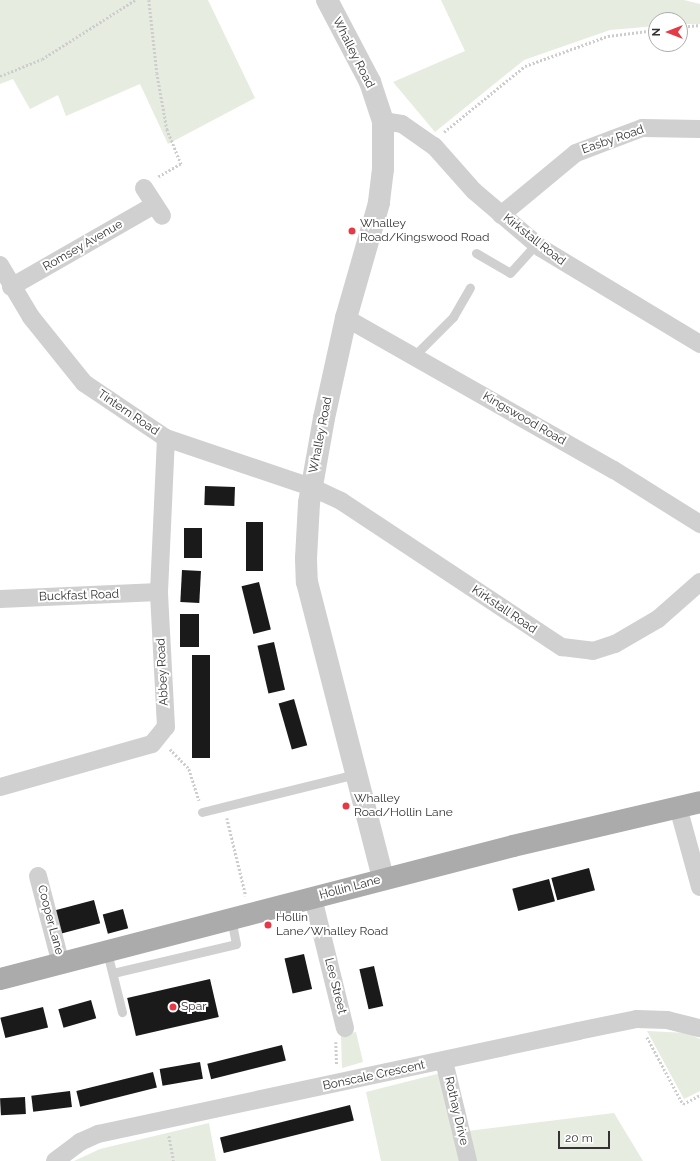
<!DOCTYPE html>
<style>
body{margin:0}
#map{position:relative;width:700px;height:1161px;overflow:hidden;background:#fff;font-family:Raleway,sans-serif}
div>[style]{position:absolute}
.green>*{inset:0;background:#e6ecdf}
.building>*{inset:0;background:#1a1a1a;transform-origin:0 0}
.path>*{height:2.5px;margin-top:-1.25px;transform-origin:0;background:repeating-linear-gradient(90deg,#cdcdcd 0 2px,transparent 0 4px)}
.service>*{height:9px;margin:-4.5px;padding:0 4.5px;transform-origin:4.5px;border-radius:4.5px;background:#d0d0d0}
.minor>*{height:18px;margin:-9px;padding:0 9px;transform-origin:9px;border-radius:9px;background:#d0d0d0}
.tertiary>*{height:22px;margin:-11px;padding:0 11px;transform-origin:11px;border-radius:11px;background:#d0d0d0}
.primary>*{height:22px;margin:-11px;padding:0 11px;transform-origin:11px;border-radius:11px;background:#ababab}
.dots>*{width:11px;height:11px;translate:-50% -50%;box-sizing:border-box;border:2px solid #fff;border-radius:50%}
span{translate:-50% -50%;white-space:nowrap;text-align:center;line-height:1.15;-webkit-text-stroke:4px #fff;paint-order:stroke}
.street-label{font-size:12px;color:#333}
.poi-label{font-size:12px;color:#333}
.left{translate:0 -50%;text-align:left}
.north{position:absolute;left:648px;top:12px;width:40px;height:40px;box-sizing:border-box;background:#fff;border:1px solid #adadad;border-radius:50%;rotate:270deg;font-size:11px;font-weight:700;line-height:16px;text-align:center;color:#333}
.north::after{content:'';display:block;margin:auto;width:14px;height:18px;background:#e63946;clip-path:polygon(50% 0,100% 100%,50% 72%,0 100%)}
.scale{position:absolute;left:558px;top:1131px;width:52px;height:18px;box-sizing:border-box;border:2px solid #333;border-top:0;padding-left:5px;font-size:12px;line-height:14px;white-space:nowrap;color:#333;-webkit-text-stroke:3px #fff;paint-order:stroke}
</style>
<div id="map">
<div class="green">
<i style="clip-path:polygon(0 0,208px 0,255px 98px,168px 144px,140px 84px,66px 116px,58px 95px,30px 109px,13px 79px,0 84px)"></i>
<i style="clip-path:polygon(441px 0,684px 0,700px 4px,700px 24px,680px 24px,680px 20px,656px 20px,656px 26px,610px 30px,524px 60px,435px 132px,393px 82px,465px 51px)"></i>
<i style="clip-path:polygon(647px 1031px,687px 1033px,700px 1039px,700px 1091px,684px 1099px)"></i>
<i style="clip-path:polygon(356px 1032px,363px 1062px,342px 1068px,341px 1035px)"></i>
<i style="clip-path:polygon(453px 1070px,468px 1131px,614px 1113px,643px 1161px,381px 1161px,366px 1092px)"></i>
<i style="clip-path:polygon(209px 1123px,216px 1161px,74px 1161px,100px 1149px)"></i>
</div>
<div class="building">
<i style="left:205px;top:486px;width:30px;height:19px;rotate:2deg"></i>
<i style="left:246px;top:522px;width:17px;height:49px"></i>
<i style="left:184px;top:528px;width:18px;height:30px"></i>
<i style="left:182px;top:570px;width:19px;height:32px;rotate:3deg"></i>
<i style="left:259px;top:582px;width:49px;height:18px;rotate:76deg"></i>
<i style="left:180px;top:614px;width:19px;height:33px"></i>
<i style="left:274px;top:642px;width:49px;height:17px;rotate:77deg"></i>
<i style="left:192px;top:655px;width:18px;height:103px"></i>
<i style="left:294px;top:699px;width:48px;height:16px;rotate:74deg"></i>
<i style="left:589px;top:868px;width:23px;height:39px;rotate:75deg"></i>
<i style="left:549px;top:879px;width:23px;height:38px;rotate:75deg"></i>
<i style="left:94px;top:900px;width:24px;height:41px;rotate:75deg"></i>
<i style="left:123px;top:909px;width:20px;height:21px;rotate:75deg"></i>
<i style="left:304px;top:954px;width:36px;height:20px;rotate:77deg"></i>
<i style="left:374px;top:966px;width:41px;height:15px;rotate:77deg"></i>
<i style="left:210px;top:979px;width:39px;height:85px;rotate:77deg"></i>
<i style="left:91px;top:1000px;width:19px;height:34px;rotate:74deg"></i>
<i style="left:43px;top:1007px;width:21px;height:44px;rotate:76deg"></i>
<i style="left:282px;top:1045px;width:16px;height:77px;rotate:76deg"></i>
<i style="left:200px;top:1062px;width:17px;height:41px;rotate:80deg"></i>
<i style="left:153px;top:1072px;width:16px;height:79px;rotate:76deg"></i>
<i style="left:70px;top:1091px;width:16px;height:39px;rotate:83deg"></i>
<i style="left:25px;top:1097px;width:17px;height:25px;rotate:87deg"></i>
<i style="left:350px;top:1105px;width:16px;height:134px;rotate:76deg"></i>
</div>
<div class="path">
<i style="left:149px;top:0;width:73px;rotate:83.7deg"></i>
<i style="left:157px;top:73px;width:57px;rotate:79.9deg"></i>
<i style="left:167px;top:129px;width:38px;rotate:68deg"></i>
<i style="left:181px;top:164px;width:28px;rotate:150deg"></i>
<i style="left:680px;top:27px;width:20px;rotate:-6deg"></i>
<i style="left:0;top:76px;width:45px;rotate:-22deg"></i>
<i style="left:42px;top:59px;width:110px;rotate:-32.4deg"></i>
<i style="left:444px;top:132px;width:104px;rotate:-39.2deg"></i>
<i style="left:525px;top:66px;width:88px;rotate:-19.9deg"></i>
<i style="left:608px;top:36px;width:48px;rotate:-7.1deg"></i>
<i style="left:170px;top:749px;width:28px;rotate:46deg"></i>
<i style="left:189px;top:769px;width:33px;rotate:72deg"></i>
<i style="left:227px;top:818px;width:80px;rotate:76.3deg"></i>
<i style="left:647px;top:1037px;width:76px;rotate:61.8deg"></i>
<i style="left:683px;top:1104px;width:19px;rotate:-28deg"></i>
<i style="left:336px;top:1042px;width:23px;rotate:88deg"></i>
<i style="left:169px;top:1136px;width:25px;rotate:79deg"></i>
</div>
<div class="service">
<i style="left:476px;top:253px;width:39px;rotate:30deg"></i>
<i style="left:510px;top:273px;width:39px;rotate:-48deg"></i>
<i style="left:415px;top:355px;width:54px;rotate:-45deg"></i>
<i style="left:453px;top:317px;width:34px;rotate:-60deg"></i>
<i style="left:202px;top:812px;width:158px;rotate:-13.9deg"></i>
<i style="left:107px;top:952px;width:62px;rotate:76deg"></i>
<i style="left:113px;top:973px;width:126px;rotate:-13.3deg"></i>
<i style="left:236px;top:944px;width:25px;rotate:-101deg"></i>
</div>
<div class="minor">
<i style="left:383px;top:121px;width:19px;rotate:9deg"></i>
<i style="left:402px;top:124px;width:39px;rotate:35deg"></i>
<i style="left:434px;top:146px;width:60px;rotate:48.4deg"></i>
<i style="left:474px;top:191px;width:88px;rotate:40.4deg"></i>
<i style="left:541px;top:248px;width:186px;rotate:31.1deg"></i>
<i style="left:144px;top:188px;width:33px;rotate:57deg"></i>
<i style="left:501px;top:215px;width:97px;rotate:-39.6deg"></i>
<i style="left:576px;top:153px;width:71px;rotate:-20.7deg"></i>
<i style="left:642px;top:128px;width:58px;rotate:1deg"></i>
<i style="left:0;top:265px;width:61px;rotate:59.2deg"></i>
<i style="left:31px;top:317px;width:85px;rotate:51.2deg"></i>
<i style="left:84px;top:383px;width:99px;rotate:33.9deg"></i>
<i style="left:166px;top:438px;width:153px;rotate:18.7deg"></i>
<i style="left:311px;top:487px;width:33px;rotate:25deg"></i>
<i style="left:341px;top:501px;width:265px;rotate:33.5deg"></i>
<i style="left:562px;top:647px;width:31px;rotate:7deg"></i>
<i style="left:593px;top:651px;width:23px;rotate:-18deg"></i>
<i style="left:615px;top:644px;width:50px;rotate:-30.2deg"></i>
<i style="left:658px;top:619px;width:56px;rotate:-41.4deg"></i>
<i style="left:11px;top:287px;width:165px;rotate:-29.8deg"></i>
<i style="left:346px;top:318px;width:308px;rotate:29.6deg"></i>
<i style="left:614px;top:470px;width:102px;rotate:32.1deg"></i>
<i style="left:0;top:599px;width:159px;rotate:-2.5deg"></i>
<i style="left:0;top:787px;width:158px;rotate:-15.8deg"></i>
<i style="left:152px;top:744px;width:22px;rotate:-51deg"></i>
<i style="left:166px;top:727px;width:135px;rotate:-93deg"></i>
<i style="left:159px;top:592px;width:154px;rotate:-87.4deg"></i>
<i style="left:678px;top:807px;width:83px;rotate:74.6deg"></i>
<i style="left:38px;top:876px;width:91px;rotate:75.4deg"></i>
<i style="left:313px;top:898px;width:134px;rotate:76.2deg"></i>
<i style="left:444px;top:1061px;width:103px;rotate:76.5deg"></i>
<i style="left:55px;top:1161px;width:31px;rotate:-37deg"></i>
<i style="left:80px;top:1142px;width:20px;rotate:-24deg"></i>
<i style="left:98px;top:1134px;width:491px;rotate:-12.1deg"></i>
<i style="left:578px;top:1031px;width:60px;rotate:-11.5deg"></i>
<i style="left:637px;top:1019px;width:30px;rotate:2deg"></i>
<i style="left:667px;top:1020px;width:34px;rotate:14deg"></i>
</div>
<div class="tertiary">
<i style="left:327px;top:0;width:93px;rotate:62.3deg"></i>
<i style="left:370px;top:82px;width:41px;rotate:71.6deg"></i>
<i style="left:383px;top:121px;width:48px;rotate:90deg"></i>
<i style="left:383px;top:169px;width:34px;rotate:97deg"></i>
<i style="left:379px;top:203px;width:120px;rotate:106deg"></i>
<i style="left:346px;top:318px;width:102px;rotate:102.4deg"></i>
<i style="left:324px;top:418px;width:86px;rotate:100deg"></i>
<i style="left:309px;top:503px;width:56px;rotate:93.1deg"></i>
<i style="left:306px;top:559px;width:23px;rotate:88deg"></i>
<i style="left:307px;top:582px;width:307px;rotate:75.6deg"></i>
</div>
<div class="primary">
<i style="left:0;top:979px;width:530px;rotate:-14.53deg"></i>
<i style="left:513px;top:846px;width:192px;rotate:-13.2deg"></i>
</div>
<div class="dots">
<i style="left:352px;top:231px;background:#e63946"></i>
<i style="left:346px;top:806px;background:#e63946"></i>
<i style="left:268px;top:925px;background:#e63946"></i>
<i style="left:173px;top:1007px;background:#e63946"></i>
</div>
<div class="street-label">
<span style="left:353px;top:53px;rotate:63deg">Whalley Road</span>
<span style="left:613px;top:140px;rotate:-19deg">Easby Road</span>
<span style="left:534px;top:240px;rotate:38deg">Kirkstall Road</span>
<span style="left:83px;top:246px;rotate:-30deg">Romsey Avenue</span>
<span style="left:128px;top:413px;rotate:34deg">Tintern Road</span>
<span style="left:524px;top:419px;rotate:30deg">Kingswood Road</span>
<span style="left:321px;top:435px;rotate:-79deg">Whalley Road</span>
<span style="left:79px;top:596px;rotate:-2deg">Buckfast Road</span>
<span style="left:504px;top:610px;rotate:34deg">Kirkstall Road</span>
<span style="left:163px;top:672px;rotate:-93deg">Abbey Road</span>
<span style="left:350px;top:888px;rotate:-15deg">Hollin Lane</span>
<span style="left:50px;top:920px;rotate:75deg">Cooper Lane</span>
<span style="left:335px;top:986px;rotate:76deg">Lee Street</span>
<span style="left:374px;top:1076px;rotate:-12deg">Bonscale Crescent</span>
<span style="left:456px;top:1111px;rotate:77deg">Rothay Drive</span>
</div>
<div class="poi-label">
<span class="left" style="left:360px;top:231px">Whalley<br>Road/Kingswood Road</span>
<span class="left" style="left:354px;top:806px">Whalley<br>Road/Hollin Lane</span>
<span class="left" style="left:276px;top:925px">Hollin<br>Lane/Whalley Road</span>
<span class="left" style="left:181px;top:1007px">Spar</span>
</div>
<div class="north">N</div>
<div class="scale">20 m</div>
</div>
